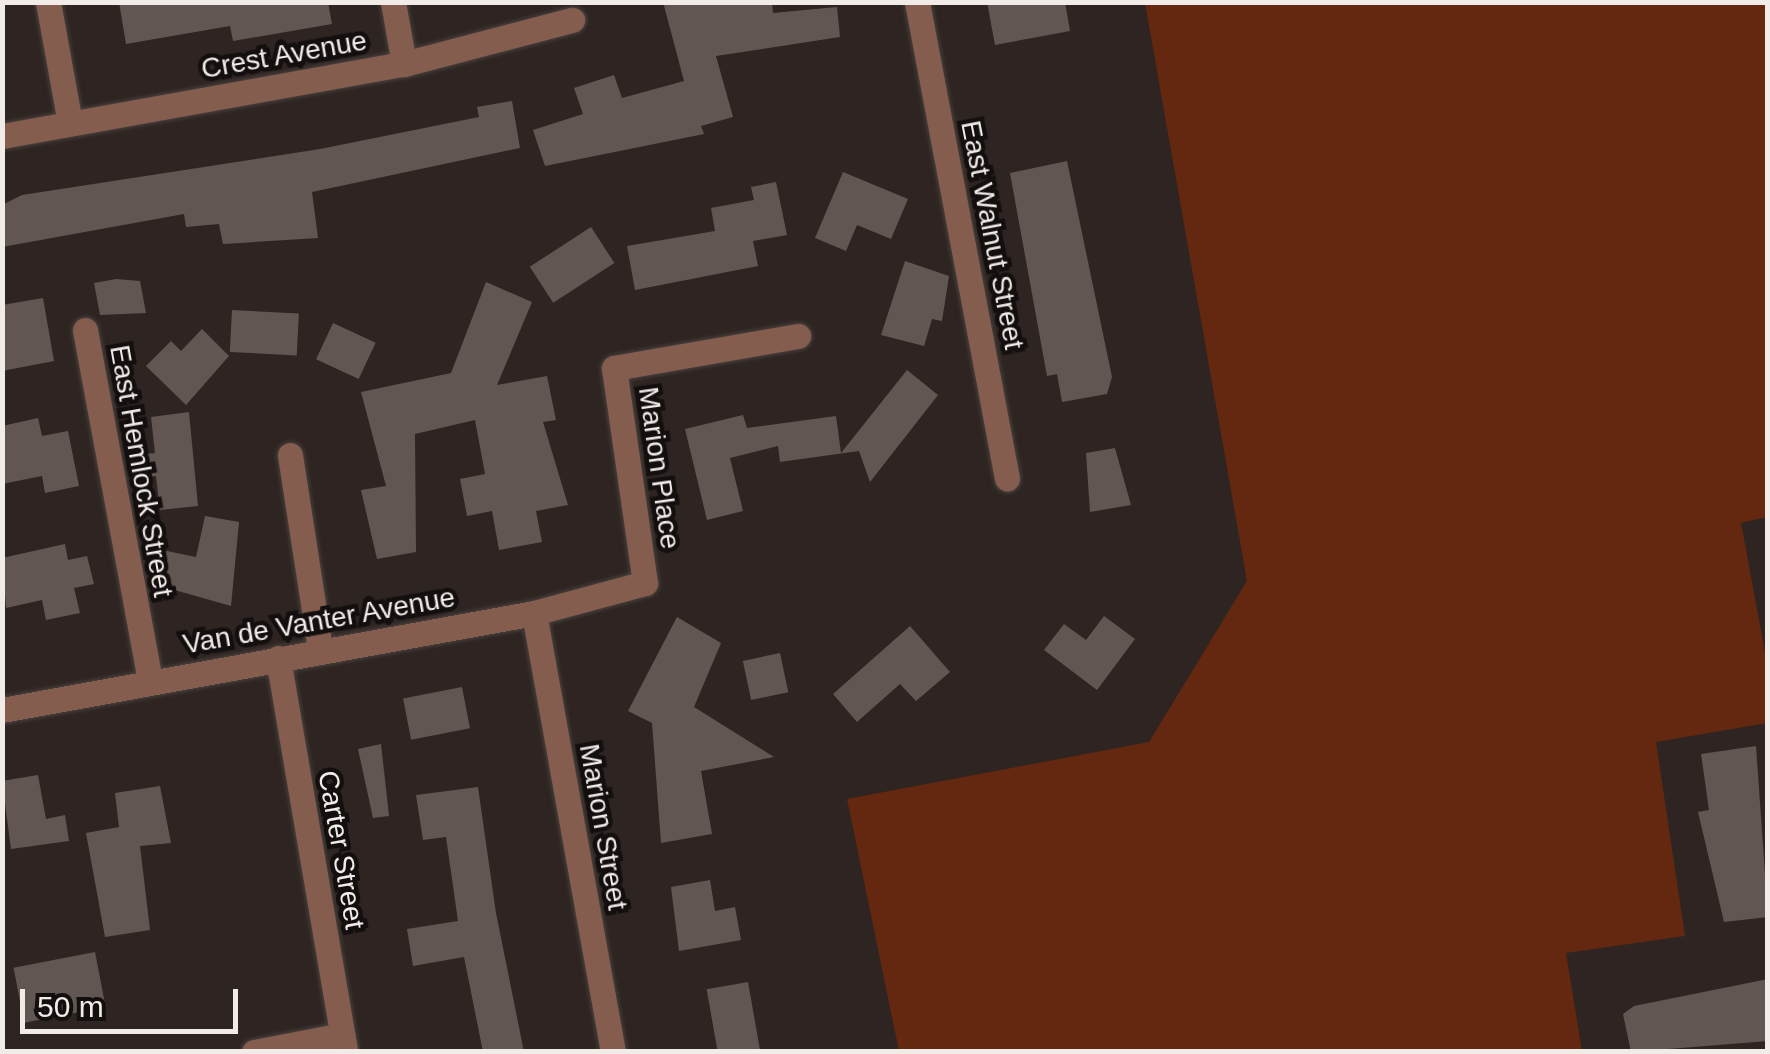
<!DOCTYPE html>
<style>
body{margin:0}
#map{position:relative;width:1770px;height:1054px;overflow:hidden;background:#2e2522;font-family:Arial,sans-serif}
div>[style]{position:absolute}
.green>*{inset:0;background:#64270f}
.building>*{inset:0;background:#615652;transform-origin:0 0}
.roads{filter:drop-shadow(0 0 2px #49413e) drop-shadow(0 0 2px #49413e)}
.street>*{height:25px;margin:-12.5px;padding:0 12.5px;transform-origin:12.5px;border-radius:12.5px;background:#845d4f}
span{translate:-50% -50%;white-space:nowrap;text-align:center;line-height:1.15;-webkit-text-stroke:9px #130f0e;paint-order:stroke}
.street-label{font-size:28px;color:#f2ece9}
.frame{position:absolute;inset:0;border:5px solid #f2ece9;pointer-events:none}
.scale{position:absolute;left:20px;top:989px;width:218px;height:45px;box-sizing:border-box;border:5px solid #f2ece9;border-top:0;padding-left:12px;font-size:30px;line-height:35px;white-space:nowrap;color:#f2ece9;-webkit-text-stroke:8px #130f0e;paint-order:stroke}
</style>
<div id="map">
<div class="green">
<i style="clip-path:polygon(1145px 3px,1767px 3px,1767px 517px,1741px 523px,1767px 663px,1767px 723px,1656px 742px,1685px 936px,1566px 953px,1582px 1051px,899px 1051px,847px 799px,1149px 742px,1247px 581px)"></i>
</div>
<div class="building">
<i style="clip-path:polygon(119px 2px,328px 2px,332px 24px,233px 41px,230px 26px,126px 44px)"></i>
<i style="clip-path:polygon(663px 2px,772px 2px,773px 13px,837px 7px,840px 37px,716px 56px,733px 117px,701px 126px,704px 134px,545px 166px,533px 130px,583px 114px,574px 88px,614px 75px,622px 98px,684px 81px)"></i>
<i style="clip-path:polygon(987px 2px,1065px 2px,1070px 31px,995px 45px)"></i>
<i style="clip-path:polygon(512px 101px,520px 148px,312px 192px,318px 238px,223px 244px,219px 224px,186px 227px,184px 214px,2px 247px,2px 205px,22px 195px,320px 149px,479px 117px,477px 107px)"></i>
<i style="clip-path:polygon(1067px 161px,1112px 377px,1107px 394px,1062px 402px,1057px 374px,1047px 376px,1010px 173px)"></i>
<i style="clip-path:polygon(843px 172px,908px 199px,891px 239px,857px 225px,846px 251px,815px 238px)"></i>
<i style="clip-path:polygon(776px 182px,787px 235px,753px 241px,758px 266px,635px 290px,627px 246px,715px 231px,711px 208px,754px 200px,751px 187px)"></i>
<i style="left:591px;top:227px;width:43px;height:73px;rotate:57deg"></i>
<i style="clip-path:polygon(905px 261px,949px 276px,942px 321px,932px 319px,924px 346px,881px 335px)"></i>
<i style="clip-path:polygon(116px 279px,140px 281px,146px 313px,100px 315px,94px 283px)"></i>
<i style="clip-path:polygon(486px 282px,532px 302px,497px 385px,547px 376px,556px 420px,543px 422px,568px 505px,536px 511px,542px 542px,499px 550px,492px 511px,467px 516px,460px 479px,485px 474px,475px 420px,415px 434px,416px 552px,377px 559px,361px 490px,386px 486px,361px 392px,451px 373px)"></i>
<i style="clip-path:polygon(43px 298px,54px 361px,2px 371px,2px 305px)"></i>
<i style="left:232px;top:310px;width:67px;height:42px;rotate:3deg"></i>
<i style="left:333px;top:323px;width:47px;height:40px;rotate:25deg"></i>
<i style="clip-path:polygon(202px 329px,229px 356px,186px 405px,146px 366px,171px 341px,181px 351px)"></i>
<i style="clip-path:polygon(907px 370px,938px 395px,870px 482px,859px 451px,780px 462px,778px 446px,730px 458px,743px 511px,707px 520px,685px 429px,743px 415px,747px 428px,836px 416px,841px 453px)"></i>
<i style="clip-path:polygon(189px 412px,198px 506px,160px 510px,156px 476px,141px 478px,138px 455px,155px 453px,151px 417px)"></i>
<i style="clip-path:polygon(38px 418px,42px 436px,68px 431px,79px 486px,45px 493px,42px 476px,2px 484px,2px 426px)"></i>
<i style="clip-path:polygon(1115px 448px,1131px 505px,1090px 512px,1086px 453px)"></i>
<i style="clip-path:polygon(205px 516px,239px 522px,231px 606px,164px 587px,157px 575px,162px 550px,196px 557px)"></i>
<i style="clip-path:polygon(65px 544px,68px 560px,87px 556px,94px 584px,74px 588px,80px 613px,46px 620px,42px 600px,6px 608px,2px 558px)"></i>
<i style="clip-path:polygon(1104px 616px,1135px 639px,1097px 690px,1044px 650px,1064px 624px,1086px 640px)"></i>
<i style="clip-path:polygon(677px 617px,721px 643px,694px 707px,774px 757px,701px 771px,712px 834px,661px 843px,652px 723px,628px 711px)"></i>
<i style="clip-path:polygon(910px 626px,950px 672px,916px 701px,900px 684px,857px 722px,833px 694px)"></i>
<i style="left:780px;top:653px;width:40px;height:38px;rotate:78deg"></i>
<i style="left:462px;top:687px;width:42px;height:60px;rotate:79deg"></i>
<i style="clip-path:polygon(381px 744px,389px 816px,373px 818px,358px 749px)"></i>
<i style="clip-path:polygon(1756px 746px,1768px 917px,1724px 922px,1698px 812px,1709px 810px,1701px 754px)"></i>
<i style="clip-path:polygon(38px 775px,46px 819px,65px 815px,69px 841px,11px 849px,2px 781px)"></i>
<i style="clip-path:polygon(160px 786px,171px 843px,140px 846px,150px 930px,105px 937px,86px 833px,119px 827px,115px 793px)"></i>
<i style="clip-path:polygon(478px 787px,496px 913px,524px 1052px,483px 1052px,464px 957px,413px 966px,407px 929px,458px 921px,446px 837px,423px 840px,416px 795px)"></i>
<i style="clip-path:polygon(710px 880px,715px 911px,735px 907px,741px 940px,679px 951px,671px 887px)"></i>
<i style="left:95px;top:952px;width:56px;height:83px;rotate:79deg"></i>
<i style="clip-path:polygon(1768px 979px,1768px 1041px,1631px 1052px,1623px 1014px,1634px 1006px)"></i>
<i style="left:748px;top:982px;width:71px;height:42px;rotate:80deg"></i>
</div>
<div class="roads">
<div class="street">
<i style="left:48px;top:2px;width:123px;rotate:79.7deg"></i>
<i style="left:393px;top:2px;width:63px;rotate:79.9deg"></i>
<i style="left:917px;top:2px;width:485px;rotate:79.3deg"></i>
<i style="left:2px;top:136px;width:408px;rotate:-10.2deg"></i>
<i style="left:404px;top:64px;width:174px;rotate:-14.7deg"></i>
<i style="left:85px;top:330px;width:358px;rotate:79.5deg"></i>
<i style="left:290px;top:455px;width:196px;rotate:81.2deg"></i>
<i style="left:534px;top:613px;width:446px;rotate:79.8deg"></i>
<i style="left:278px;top:658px;width:400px;rotate:80.3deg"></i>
<i style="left:2px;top:710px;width:541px;rotate:-10.33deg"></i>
<i style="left:534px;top:613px;width:115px;rotate:-15.1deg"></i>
<i style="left:645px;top:583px;width:217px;rotate:-98.2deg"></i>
<i style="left:614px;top:368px;width:187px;rotate:-9.9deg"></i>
<i style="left:254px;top:1052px;width:90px;rotate:-10.9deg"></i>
</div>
</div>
<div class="street-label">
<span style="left:284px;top:55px;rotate:-10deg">Crest Avenue</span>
<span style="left:992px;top:235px;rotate:79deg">East Walnut Street</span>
<span style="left:659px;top:468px;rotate:82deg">Marion Place</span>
<span style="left:141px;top:471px;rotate:80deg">East Hemlock Street</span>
<span style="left:319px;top:621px;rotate:-10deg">Van de Vanter Avenue</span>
<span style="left:603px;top:827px;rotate:80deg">Marion Street</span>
<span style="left:341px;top:850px;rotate:80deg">Carter Street</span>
</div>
<div class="frame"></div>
<div class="scale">50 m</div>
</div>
